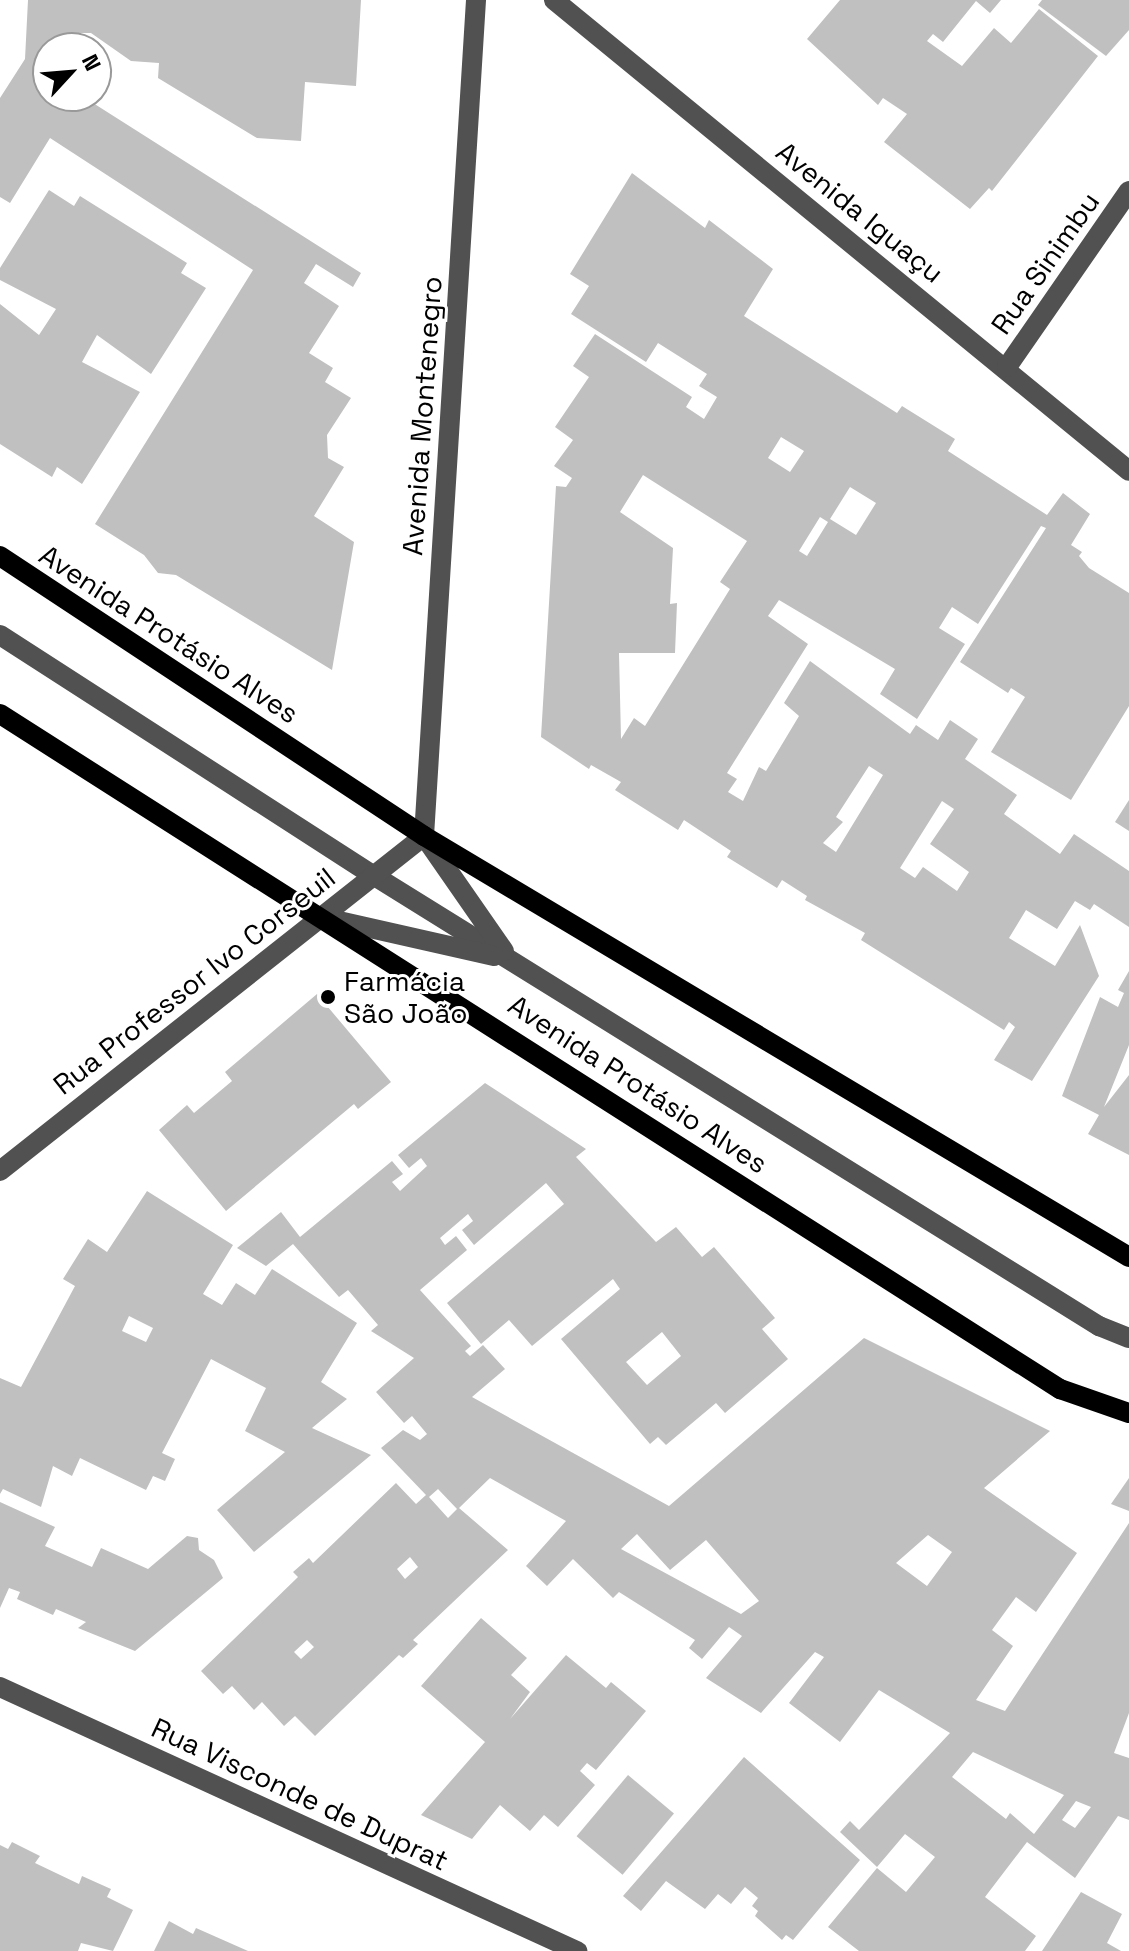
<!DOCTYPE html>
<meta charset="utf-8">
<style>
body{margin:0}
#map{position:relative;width:1129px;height:1951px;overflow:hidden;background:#fff;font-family:"Space Grotesk",sans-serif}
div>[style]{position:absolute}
.building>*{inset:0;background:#c0c0c0;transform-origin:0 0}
.minor>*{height:20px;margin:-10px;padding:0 10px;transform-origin:10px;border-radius:10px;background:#515151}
.major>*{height:20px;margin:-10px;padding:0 10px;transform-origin:10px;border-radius:10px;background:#000}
.dots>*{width:22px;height:22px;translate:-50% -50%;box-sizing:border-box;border:4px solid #fff;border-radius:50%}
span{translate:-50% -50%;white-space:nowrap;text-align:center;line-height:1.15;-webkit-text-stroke:6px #fff;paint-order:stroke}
.street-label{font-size:28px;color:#000}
.poi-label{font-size:28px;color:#000}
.left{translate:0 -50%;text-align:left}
.north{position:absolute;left:32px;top:32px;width:80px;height:80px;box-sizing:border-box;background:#fff;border:2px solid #999;border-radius:50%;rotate:64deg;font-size:22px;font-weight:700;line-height:32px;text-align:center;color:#000}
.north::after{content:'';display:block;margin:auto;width:28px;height:36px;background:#000;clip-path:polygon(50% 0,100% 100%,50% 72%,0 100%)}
</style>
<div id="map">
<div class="building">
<i style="clip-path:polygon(28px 0,361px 0,356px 86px,305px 82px,301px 141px,257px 138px,158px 78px,159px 63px,131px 61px,91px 33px,81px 33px,77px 48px,48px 48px,48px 96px,82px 96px,361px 273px,353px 287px,316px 264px,304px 283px,339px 306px,309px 353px,333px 368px,325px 382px,351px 398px,327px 435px,328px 458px,344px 467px,314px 516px,354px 542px,332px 670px,176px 575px,158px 573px,144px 555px,95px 524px,253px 270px,50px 138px,10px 203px,0 197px,0 98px,25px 59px)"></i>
<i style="clip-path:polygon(840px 0,1001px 0,990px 13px,976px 1px,943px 42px,933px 34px,927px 41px,962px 66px,994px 28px,1011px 43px,1039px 9px,1098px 56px,992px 191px,989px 188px,970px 209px,884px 142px,907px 114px,883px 98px,878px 105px,807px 39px)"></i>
<i style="clip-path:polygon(1042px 0,1129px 0,1129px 30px,1106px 56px,1038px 5px)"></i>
<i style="clip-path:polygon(evenodd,632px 173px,705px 228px,709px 220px,773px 269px,744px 316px,897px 413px,902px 406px,955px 439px,948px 451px,1047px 515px,1063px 493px,1090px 514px,1071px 545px,1082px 552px,1079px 556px,1089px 568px,1129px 593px,1129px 706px,1071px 800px,991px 752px,1025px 697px,1011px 688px,1008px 693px,960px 662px,1046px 528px,1041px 526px,978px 624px,952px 607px,939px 628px,965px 644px,917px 719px,880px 694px,895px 669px,779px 600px,768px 616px,808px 644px,727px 773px,737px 779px,728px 792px,743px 801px,759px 767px,766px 771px,799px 716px,784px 703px,810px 661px,910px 734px,916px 725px,938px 740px,950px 720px,978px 739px,965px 759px,1017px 795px,1004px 814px,1060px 854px,1074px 834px,1129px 871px,1129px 927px,1094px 904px,1090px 910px,1075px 901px,1057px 929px,1026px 910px,1009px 938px,1055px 966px,1080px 925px,1099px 976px,1032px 1081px,994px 1060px,1015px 1027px,1009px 1022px,1004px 1030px,861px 940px,865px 933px,805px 900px,807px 896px,782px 880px,777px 888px,727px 857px,731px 851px,684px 820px,678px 830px,615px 790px,621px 782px,591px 765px,589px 769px,541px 737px,556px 486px,566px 487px,572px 478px,554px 466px,573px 440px,555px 427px,589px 377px,573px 366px,595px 334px,692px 397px,686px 407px,704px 419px,717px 397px,699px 386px,707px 374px,658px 343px,646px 362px,571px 314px,589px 286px,570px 274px,632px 173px,781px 437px,804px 451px,790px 472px,768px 458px,781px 437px,632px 173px,643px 475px,747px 541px,720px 582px,730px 589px,645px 726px,634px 718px,621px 739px,619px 653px,675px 653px,677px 603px,670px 604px,673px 548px,620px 512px,643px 475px,632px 173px,850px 487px,876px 503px,856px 535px,830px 519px,850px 487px,632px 173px,820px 517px,828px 522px,807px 556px,799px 551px,820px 517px,632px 173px,869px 766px,883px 775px,836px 852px,823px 843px,843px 822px,836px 817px,869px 766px,632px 173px,942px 801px,954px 809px,930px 844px,969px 872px,957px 891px,923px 867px,915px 878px,900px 868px,942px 801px)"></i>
<i style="clip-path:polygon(49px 190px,74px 206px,80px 196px,187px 263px,181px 273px,206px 288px,151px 374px,97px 335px,82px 362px,140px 392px,82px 484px,57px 467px,52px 477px,0 444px,0 304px,39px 335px,56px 309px,0 280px,0 268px)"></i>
<i style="clip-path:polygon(1129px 800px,1129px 831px,1115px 822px)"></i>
<i style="clip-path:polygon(1129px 971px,1129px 1045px,1104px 1107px,1129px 1075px,1129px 1155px,1088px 1134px,1099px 1115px,1062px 1096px,1100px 997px,1118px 1007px,1124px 993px,1118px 990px)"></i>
<i style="clip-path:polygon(317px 994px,391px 1082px,358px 1109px,354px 1104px,226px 1211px,159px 1130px,187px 1105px,194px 1113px,232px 1081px,225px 1072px)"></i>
<i style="clip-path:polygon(evenodd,485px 1083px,586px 1149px,576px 1157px,656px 1242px,676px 1227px,702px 1257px,714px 1247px,775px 1318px,762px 1329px,788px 1359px,725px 1413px,716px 1403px,666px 1445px,658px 1437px,650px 1444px,561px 1339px,620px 1289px,613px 1279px,532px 1346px,509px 1320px,481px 1344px,447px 1303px,564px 1204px,546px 1183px,474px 1245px,462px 1230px,473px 1221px,468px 1214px,440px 1238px,445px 1245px,456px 1236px,467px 1250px,420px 1290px,471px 1346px,465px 1351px,470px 1356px,483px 1345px,505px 1369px,472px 1397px,669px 1506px,864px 1338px,1050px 1431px,984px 1488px,1077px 1553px,1036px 1612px,1016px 1597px,992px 1630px,1013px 1646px,976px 1700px,1005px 1711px,1129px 1523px,1129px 1713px,1114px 1753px,1129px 1758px,1129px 1820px,1118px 1816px,1075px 1878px,1027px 1842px,985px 1897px,1036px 1936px,1025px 1951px,859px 1951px,828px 1927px,877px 1868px,906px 1892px,935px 1857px,905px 1834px,877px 1867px,840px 1832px,850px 1821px,859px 1830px,950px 1733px,879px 1690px,840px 1742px,789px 1703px,824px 1657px,815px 1652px,761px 1713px,706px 1678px,742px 1636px,729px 1627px,702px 1659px,689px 1648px,695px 1640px,619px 1592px,613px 1598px,573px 1559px,547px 1586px,526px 1566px,566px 1521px,490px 1478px,459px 1508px,508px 1550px,413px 1640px,418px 1644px,403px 1658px,399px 1655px,315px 1736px,295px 1716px,284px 1726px,262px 1702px,254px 1710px,232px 1686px,223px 1694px,201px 1671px,298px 1577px,293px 1572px,309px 1558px,313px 1563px,396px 1483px,416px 1504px,426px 1495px,381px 1448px,403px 1430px,420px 1440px,427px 1434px,412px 1416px,404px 1423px,376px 1392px,414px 1358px,371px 1331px,378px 1325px,348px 1290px,339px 1297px,293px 1244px,266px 1266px,237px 1248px,281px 1212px,300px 1237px,392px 1161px,403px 1174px,392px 1182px,400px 1191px,427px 1166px,421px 1158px,409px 1168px,398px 1155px,485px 1083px,662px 1332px,681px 1356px,647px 1385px,626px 1362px,662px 1332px,485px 1083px,438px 1489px,457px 1509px,448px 1518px,429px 1497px,438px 1489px,485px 1083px,637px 1534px,670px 1570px,706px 1540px,759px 1601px,741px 1614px,621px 1549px,637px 1534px,485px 1083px,928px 1535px,952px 1552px,927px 1586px,896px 1563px,928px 1535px,485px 1083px,410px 1557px,418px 1567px,405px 1579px,397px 1569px,410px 1557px,485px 1083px,307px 1640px,314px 1647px,301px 1659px,294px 1652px,307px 1640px,485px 1083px,973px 1752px,1064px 1795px,1034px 1834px,1010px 1813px,1006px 1819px,952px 1777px,973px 1752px,485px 1083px,1076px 1801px,1091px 1807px,1075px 1828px,1062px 1820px,1076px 1801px)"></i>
<i style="clip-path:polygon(evenodd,147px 1191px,233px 1245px,203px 1294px,222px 1305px,236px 1283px,255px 1295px,272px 1269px,357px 1323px,321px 1382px,347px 1399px,312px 1428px,371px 1455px,254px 1552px,217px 1510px,285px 1452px,245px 1431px,266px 1388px,211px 1359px,162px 1453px,175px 1459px,165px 1481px,153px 1476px,146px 1490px,80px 1458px,72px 1476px,53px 1466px,41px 1507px,3px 1489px,0 1494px,0 1378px,21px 1387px,75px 1286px,63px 1279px,88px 1239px,107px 1252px,147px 1191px,129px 1316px,153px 1328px,146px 1342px,122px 1331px,129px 1316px)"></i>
<i style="clip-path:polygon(1129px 1478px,1129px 1511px,1111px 1504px)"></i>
<i style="clip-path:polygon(0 1502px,55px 1527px,45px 1546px,92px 1567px,101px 1548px,148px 1569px,187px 1536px,198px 1538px,199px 1550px,214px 1560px,223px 1578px,135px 1651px,78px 1628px,86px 1622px,56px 1609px,53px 1615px,17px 1599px,20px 1592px,9px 1588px,0 1608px)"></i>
<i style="clip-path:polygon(481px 1618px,527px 1658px,511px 1675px,530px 1692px,510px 1719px,566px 1655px,606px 1688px,611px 1682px,646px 1711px,596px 1770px,587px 1763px,580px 1771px,595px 1785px,558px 1827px,544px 1815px,530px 1831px,500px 1805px,472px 1839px,421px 1815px,485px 1742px,421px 1686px)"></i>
<i style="clip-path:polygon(744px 1757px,860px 1860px,793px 1940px,786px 1935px,782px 1940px,755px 1916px,758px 1911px,752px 1906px,758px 1898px,745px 1887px,731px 1904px,718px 1894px,705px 1909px,666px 1881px,641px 1911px,623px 1896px)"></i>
<i style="left:628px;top:1775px;width:60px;height:80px;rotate:40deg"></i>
<i style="clip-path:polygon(12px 1842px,40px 1856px,35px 1863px,79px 1884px,82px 1876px,111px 1889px,107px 1897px,133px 1910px,113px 1951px,81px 1943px,78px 1951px,0 1951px,0 1845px,8px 1849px)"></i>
<i style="clip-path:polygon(1081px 1892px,1122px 1914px,1107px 1943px,1121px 1951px,1042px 1951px)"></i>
<i style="clip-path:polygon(169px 1921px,193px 1934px,196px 1928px,248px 1951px,154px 1951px)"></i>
</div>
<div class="minor">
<i style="left:554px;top:0;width:743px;rotate:39.32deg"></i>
<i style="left:1007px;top:367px;width:214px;rotate:-55.3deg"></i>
<i style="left:0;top:635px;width:444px;rotate:32.8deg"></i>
<i style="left:373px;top:875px;width:855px;rotate:31.85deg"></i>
<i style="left:1099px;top:1326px;width:32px;rotate:22deg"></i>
<i style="left:424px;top:836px;width:838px;rotate:-86.44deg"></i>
<i style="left:424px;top:836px;width:140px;rotate:55.2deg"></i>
<i style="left:330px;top:919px;width:168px;rotate:12.7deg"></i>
<i style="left:0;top:1171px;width:540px;rotate:-38.31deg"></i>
<i style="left:0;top:1687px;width:635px;rotate:24.59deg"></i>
</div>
<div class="major">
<i style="left:0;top:556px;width:508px;rotate:33.44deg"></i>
<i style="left:424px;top:836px;width:821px;rotate:30.84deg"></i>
<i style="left:0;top:714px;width:1257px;rotate:32.49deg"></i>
<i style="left:1060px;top:1389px;width:73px;rotate:19.2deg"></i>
</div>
<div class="dots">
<i style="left:328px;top:997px;background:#000"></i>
</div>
<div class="street-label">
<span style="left:860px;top:212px;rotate:39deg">Avenida Iguaçu</span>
<span style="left:1045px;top:263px;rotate:-55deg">Rua Sinimbu</span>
<span style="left:422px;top:416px;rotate:-86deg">Avenida Montenegro</span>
<span style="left:169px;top:634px;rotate:33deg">Avenida Protásio Alves</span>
<span style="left:194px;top:981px;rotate:-38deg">Rua Professor Ivo Corseuil</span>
<span style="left:638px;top:1084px;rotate:33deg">Avenida Protásio Alves</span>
<span style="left:300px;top:1794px;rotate:25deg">Rua Visconde de Duprat</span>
</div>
<div class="poi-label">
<span class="left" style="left:344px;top:997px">Farmácia<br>São João</span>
</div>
<div class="north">N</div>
</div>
